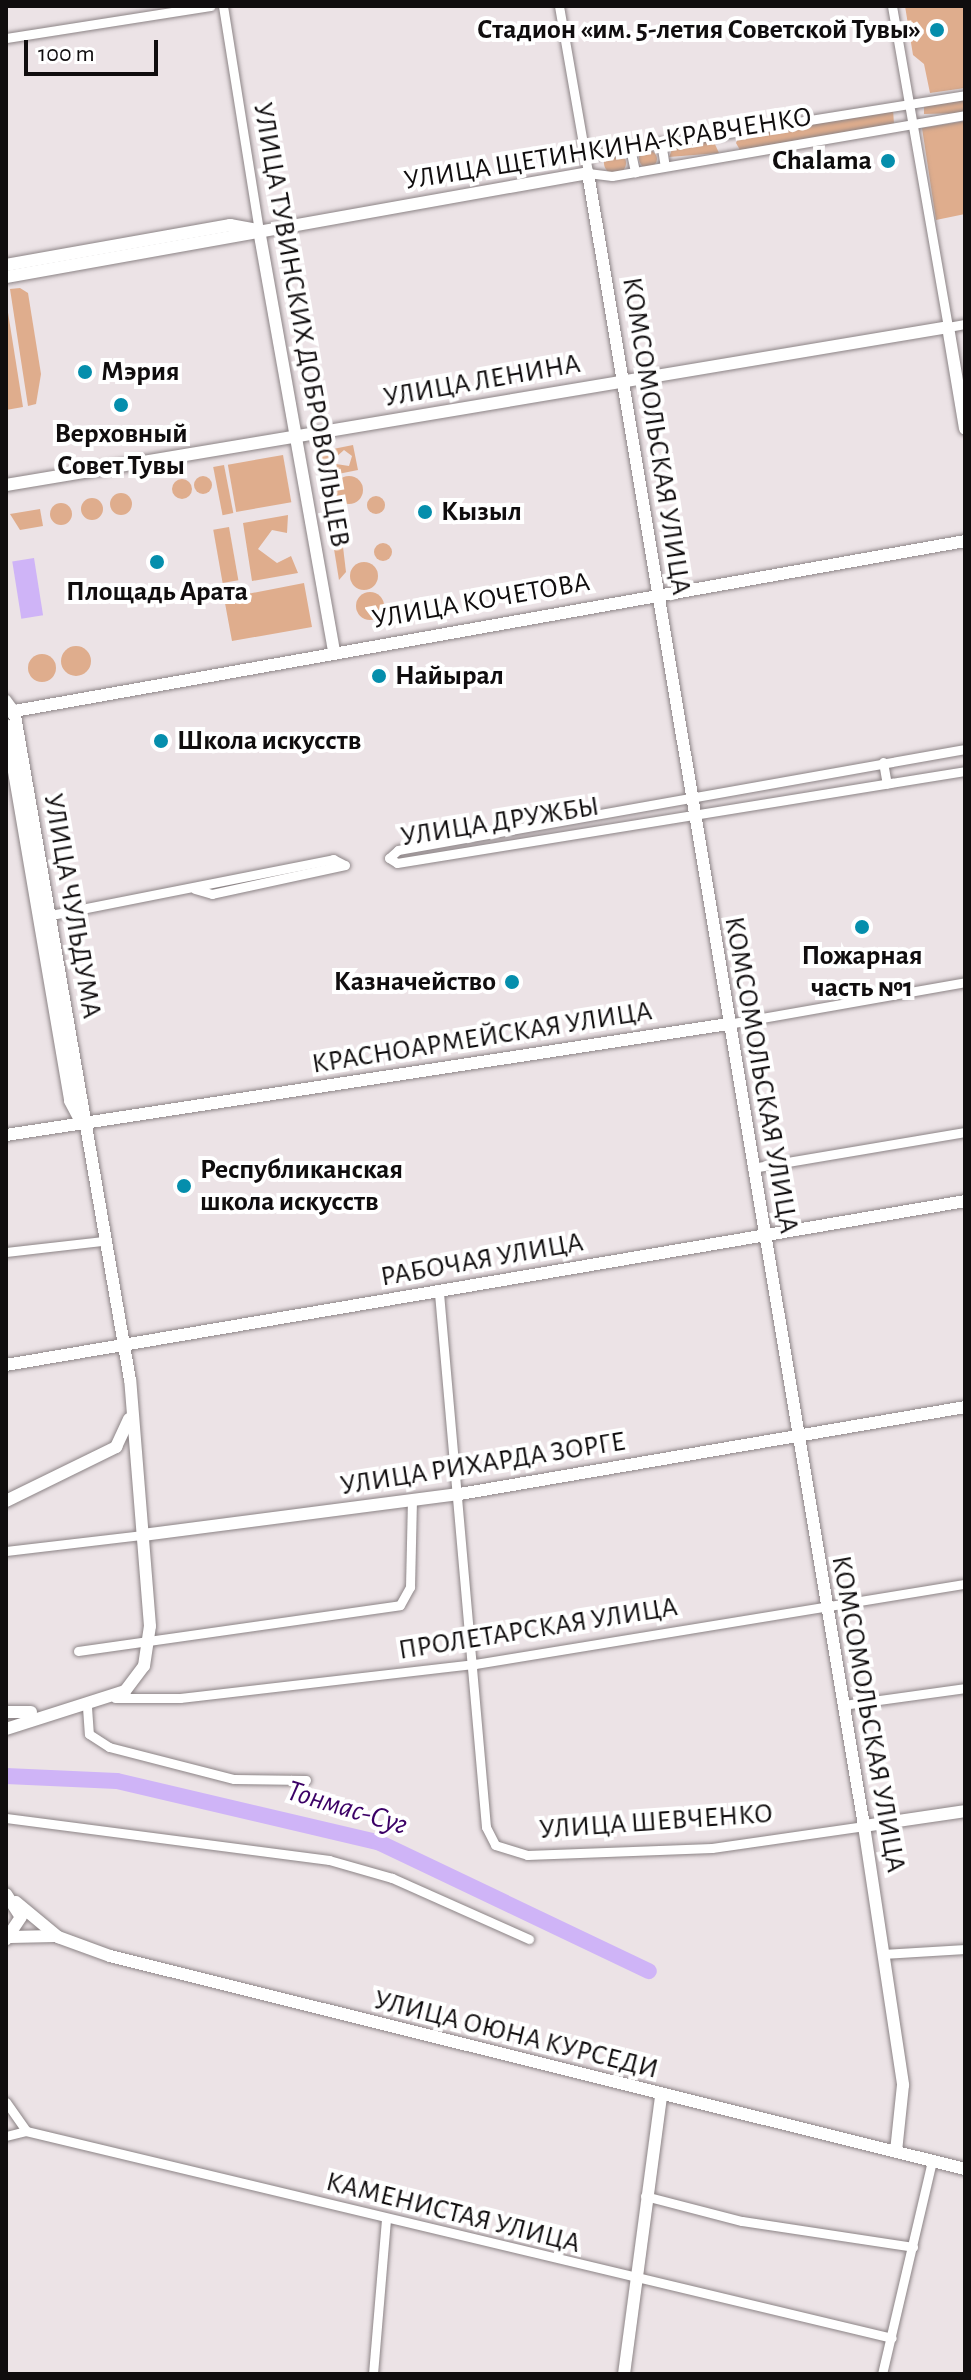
<!DOCTYPE html>
<meta charset="utf-8">
<style>
body{margin:0}
#map{position:relative;width:971px;height:2380px;overflow:hidden;background:#ece3e6;font-family:"Alegreya Sans",sans-serif}
div>[style]{position:absolute}
.green>*{inset:0;background:#dfad8d;transform-origin:0 0}
.round{border-radius:50%}
.water>*{inset:0;background:#cfb4f7;transform-origin:0 0}
.river>*{height:16px;margin:-8px;padding:0 8px;transform-origin:8px;border-radius:8px;background:#cfb4f7}
.roads{filter:drop-shadow(0 0 2px #8c8486) drop-shadow(0 0 2px #8c8486)}
.street>*{height:9px;margin:-4.5px;padding:0 4.5px;transform-origin:4.5px;border-radius:4.5px;background:#fff}
.secondary>*{height:12px;margin:-6px;padding:0 6px;transform-origin:6px;border-radius:6px;background:#fff}
.dots>*{width:22px;height:22px;translate:-50% -50%;box-sizing:border-box;border:4px solid #fff;border-radius:50%}
span{translate:-50% -50%;white-space:nowrap;text-align:center;line-height:1.15;-webkit-text-stroke:8px #fff;paint-order:stroke}
.poi-label{font-size:28px;color:#100d0e;font-weight:700}
.right{translate:-100% -50%;text-align:right}
.left{translate:0 -50%;text-align:left}
.street-label{font-size:28px;color:#100d0e}
.water-label{font-size:30px;color:#3b0066;font-style:italic}
.frame{position:absolute;inset:0;border:8px solid #100d0e;pointer-events:none}
.scale{position:absolute;left:24px;top:40px;width:134px;height:36px;box-sizing:border-box;border:4px solid #100d0e;border-top:0;padding-left:10px;font-size:24px;line-height:28px;white-space:nowrap;color:#100d0e;-webkit-text-stroke:6px #fff;paint-order:stroke}
</style>
<div id="map">
<div class="green">
<i style="clip-path:polygon(905px 6px,965px 6px,965px 88px,930px 93px,924px 64px,913px 55px)"></i>
<i style="clip-path:polygon(965px 97px,965px 113px,924px 114px,924px 105px)"></i>
<i style="clip-path:polygon(893px 110px,894px 124px,740px 150px,736px 143px,739px 136px)"></i>
<i style="clip-path:polygon(965px 121px,965px 214px,936px 220px,922px 128px)"></i>
<i style="clip-path:polygon(713px 140px,719px 153px,669px 157px,673px 147px)"></i>
<i class="round" style="left:639px;top:150px;width:18px;height:18px"></i>
<i class="round" style="left:604px;top:152px;width:22px;height:22px"></i>
<i style="clip-path:polygon(20px 288px,28px 293px,41px 374px,36px 404px,28px 406px,10px 289px)"></i>
<i style="clip-path:polygon(6px 300px,23px 407px,6px 410px)"></i>
<i style="clip-path:polygon(353px 445px,358px 470px,338px 474px,336px 464px,349px 466px,352px 456px,344px 450px,335px 458px,333px 449px)"></i>
<i class="round" style="left:315px;top:454px;width:18px;height:18px"></i>
<i style="left:283px;top:455px;width:48px;height:56px;rotate:80deg"></i>
<i style="left:224px;top:465px;width:49px;height:11px;rotate:79deg"></i>
<i class="round" style="left:194px;top:476px;width:18px;height:18px"></i>
<i class="round" style="left:335px;top:476px;width:28px;height:28px"></i>
<i class="round" style="left:172px;top:479px;width:20px;height:20px"></i>
<i class="round" style="left:110px;top:493px;width:22px;height:22px"></i>
<i class="round" style="left:367px;top:496px;width:18px;height:18px"></i>
<i class="round" style="left:81px;top:498px;width:22px;height:22px"></i>
<i class="round" style="left:50px;top:503px;width:22px;height:22px"></i>
<i style="clip-path:polygon(40px 509px,43px 526px,20px 530px,10px 514px)"></i>
<i style="clip-path:polygon(288px 515px,287px 533px,272px 530px,258px 549px,277px 563px,291px 556px,298px 573px,252px 581px,243px 523px)"></i>
<i style="left:229px;top:527px;width:54px;height:16px;rotate:80deg"></i>
<i class="round" style="left:374px;top:543px;width:18px;height:18px"></i>
<i style="clip-path:polygon(343px 547px,346px 572px,339px 580px,334px 549px)"></i>
<i class="round" style="left:350px;top:562px;width:28px;height:28px"></i>
<i style="clip-path:polygon(304px 583px,312px 627px,232px 641px,222px 587px,239px 584px,242px 595px)"></i>
<i class="round" style="left:356px;top:592px;width:28px;height:28px"></i>
<i class="round" style="left:61px;top:646px;width:30px;height:30px"></i>
<i class="round" style="left:28px;top:654px;width:28px;height:28px"></i>
</div>
<div class="water">
<i style="left:34px;top:558px;width:58px;height:22px;rotate:81deg"></i>
</div>
<div class="river">
<i style="left:6px;top:1776px;width:111px;rotate:2.6deg"></i>
<i style="left:117px;top:1781px;width:268px;rotate:13.2deg"></i>
<i style="left:378px;top:1842px;width:300px;rotate:25.5deg"></i>
</div>
<div class="roads">
<div class="street">
<i style="left:223px;top:6px;width:227px;rotate:80.9deg"></i>
<i style="left:559px;top:6px;width:169px;rotate:80.1deg"></i>
<i style="left:588px;top:173px;width:24px;rotate:7deg"></i>
<i style="left:612px;top:176px;width:358px;rotate:-9.8deg"></i>
<i style="left:892px;top:6px;width:326px;rotate:80.1deg"></i>
<i style="left:948px;top:327px;width:17px;rotate:-10deg"></i>
<i style="left:6px;top:38px;width:207px;rotate:-8.9deg"></i>
<i style="left:661px;top:142px;width:24px;rotate:81deg"></i>
<i style="left:630px;top:148px;width:25px;rotate:78deg"></i>
<i style="left:585px;top:156px;width:385px;rotate:-9.1deg"></i>
<i style="left:6px;top:699px;width:14px;rotate:54deg"></i>
<i style="left:965px;top:749px;width:576px;rotate:169.9deg"></i>
<i style="left:398px;top:850px;width:12px;rotate:138deg"></i>
<i style="left:389px;top:858px;width:9px;rotate:32deg"></i>
<i style="left:397px;top:863px;width:575px;rotate:-9.2deg"></i>
<i style="left:883px;top:762px;width:22px;rotate:80deg"></i>
<i style="left:46px;top:916px;width:293px;rotate:-11.2deg"></i>
<i style="left:333px;top:859px;width:13px;rotate:27deg"></i>
<i style="left:345px;top:865px;width:136px;rotate:167.7deg"></i>
<i style="left:212px;top:894px;width:18px;rotate:-164deg"></i>
<i style="left:728px;top:1024px;width:241px;rotate:-10deg"></i>
<i style="left:752px;top:1168px;width:216px;rotate:-9.6deg"></i>
<i style="left:6px;top:1252px;width:98px;rotate:-6.5deg"></i>
<i style="left:439px;top:1293px;width:536px;rotate:84.97deg"></i>
<i style="left:486px;top:1827px;width:20px;rotate:63deg"></i>
<i style="left:495px;top:1845px;width:34px;rotate:17deg"></i>
<i style="left:527px;top:1855px;width:185px;rotate:-2.2deg"></i>
<i style="left:712px;top:1848px;width:154px;rotate:-8.2deg"></i>
<i style="left:6px;top:1551px;width:138px;rotate:-6.7deg"></i>
<i style="left:78px;top:1651px;width:325px;rotate:-8.1deg"></i>
<i style="left:400px;top:1605px;width:21px;rotate:-61deg"></i>
<i style="left:410px;top:1587px;width:86px;rotate:-88.7deg"></i>
<i style="left:115px;top:1698px;width:65px"></i>
<i style="left:180px;top:1698px;width:297px;rotate:-6.6deg"></i>
<i style="left:475px;top:1664px;width:496px;rotate:-9.3deg"></i>
<i style="left:843px;top:1705px;width:123px;rotate:-7.9deg"></i>
<i style="left:87px;top:1707px;width:27px;rotate:86deg"></i>
<i style="left:89px;top:1734px;width:24px;rotate:33deg"></i>
<i style="left:109px;top:1747px;width:129px;rotate:14.4deg"></i>
<i style="left:234px;top:1779px;width:72px;rotate:0.8deg"></i>
<i style="left:6px;top:1818px;width:326px;rotate:7.4deg"></i>
<i style="left:329px;top:1860px;width:66px;rotate:15.9deg"></i>
<i style="left:392px;top:1878px;width:150px;rotate:24deg"></i>
<i style="left:883px;top:1954px;width:82px;rotate:-3.5deg"></i>
<i style="left:6px;top:2102px;width:35px;rotate:55deg"></i>
<i style="left:6px;top:2136px;width:21px;rotate:-14deg"></i>
<i style="left:26px;top:2131px;width:890px;rotate:13.44deg"></i>
<i style="left:645px;top:2196px;width:100px;rotate:14.5deg"></i>
<i style="left:742px;top:2221px;width:173px;rotate:8.6deg"></i>
<i style="left:373px;top:2374px;width:156px;rotate:-85.2deg"></i>
<i style="left:882px;top:2374px;width:219px;rotate:-76.8deg"></i>
</div>
<div class="secondary">
<i style="left:259px;top:230px;width:428px;rotate:79.9deg"></i>
<i style="left:6px;top:265px;width:228px;rotate:-10.1deg"></i>
<i style="left:230px;top:225px;width:29px;rotate:10deg"></i>
<i style="left:6px;top:277px;width:591px;rotate:-10.13deg"></i>
<i style="left:588px;top:173px;width:1676px;rotate:80.52deg"></i>
<i style="left:864px;top:1826px;width:262px;rotate:81.4deg"></i>
<i style="left:903px;top:2085px;width:67px;rotate:96deg"></i>
<i style="left:6px;top:485px;width:955px;rotate:-9.52deg"></i>
<i style="left:948px;top:327px;width:103px;rotate:80.5deg"></i>
<i style="left:9px;top:712px;width:971px;rotate:-10.14deg"></i>
<i style="left:6px;top:725px;width:381px;rotate:80.3deg"></i>
<i style="left:70px;top:1101px;width:26px;rotate:62deg"></i>
<i style="left:6px;top:1135px;width:730px;rotate:-8.74deg"></i>
<i style="left:6px;top:1365px;width:973px;rotate:-9.7deg"></i>
<i style="left:6px;top:1501px;width:123px;rotate:-26.1deg"></i>
<i style="left:116px;top:1447px;width:31px;rotate:-65deg"></i>
<i style="left:143px;top:1535px;width:320px;rotate:-7.4deg"></i>
<i style="left:460px;top:1494px;width:512px;rotate:-9.77deg"></i>
<i style="left:6px;top:1712px;width:25px"></i>
<i style="left:6px;top:1729px;width:125px;rotate:-17.7deg"></i>
<i style="left:125px;top:1691px;width:31px;rotate:-53deg"></i>
<i style="left:144px;top:1666px;width:40px;rotate:-81.5deg"></i>
<i style="left:150px;top:1626px;width:247px;rotate:-94.6deg"></i>
<i style="left:130px;top:1380px;width:680px;rotate:-99.82deg"></i>
<i style="left:864px;top:1826px;width:102px;rotate:-8.4deg"></i>
<i style="left:6px;top:1894px;width:27px;rotate:57deg"></i>
<i style="left:21px;top:1917px;width:27px;rotate:124deg"></i>
<i style="left:16px;top:1902px;width:55px;rotate:39.8deg"></i>
<i style="left:58px;top:1937px;width:55px;rotate:20.1deg"></i>
<i style="left:110px;top:1956px;width:881px;rotate:13.99deg"></i>
<i style="left:10px;top:1937px;width:45px;rotate:-1.3deg"></i>
<i style="left:624px;top:2374px;width:279px;rotate:-82.4deg"></i>
</div>
</div>
<div class="dots">
<i style="left:937px;top:30px;background:#058eac"></i>
<i style="left:888px;top:161px;background:#058eac"></i>
<i style="left:85px;top:372px;background:#058eac"></i>
<i style="left:121px;top:405px;background:#058eac"></i>
<i style="left:425px;top:512px;background:#058eac"></i>
<i style="left:157px;top:562px;background:#058eac"></i>
<i style="left:379px;top:676px;background:#058eac"></i>
<i style="left:161px;top:741px;background:#058eac"></i>
<i style="left:862px;top:927px;background:#058eac"></i>
<i style="left:512px;top:982px;background:#058eac"></i>
<i style="left:184px;top:1186px;background:#058eac"></i>
</div>
<div class="poi-label">
<span class="right" style="left:921px;top:30px">Стадион «им. 5-летия Советской Тувы»</span>
<span class="right" style="left:872px;top:161px">Chalama</span>
<span class="left" style="left:101px;top:372px">Мэрия</span>
<span style="left:121px;top:450px">Верховный<br>Совет Тувы</span>
<span class="left" style="left:441px;top:512px">Кызыл</span>
<span style="left:157px;top:592px">Площадь Арата</span>
<span class="left" style="left:395px;top:676px">Найырал</span>
<span class="left" style="left:177px;top:741px">Школа искусств</span>
<span style="left:862px;top:972px">Пожарная<br>часть №1</span>
<span class="right" style="left:496px;top:982px">Казначейство</span>
<span class="left" style="left:200px;top:1186px">Республиканская<br>школа искусств</span>
</div>
<div class="street-label">
<span style="left:608px;top:149px;rotate:-9deg">УЛИЦА ЩЕТИНКИНА-КРАВЧЕНКО</span>
<span style="left:301px;top:325px;rotate:80deg">УЛИЦА ТУВИНСКИХ ДОБРОВОЛЬЦЕВ</span>
<span style="left:482px;top:381px;rotate:-10deg">УЛИЦА ЛЕНИНА</span>
<span style="left:656px;top:436px;rotate:81deg">КОМСОМОЛЬСКАЯ УЛИЦА</span>
<span style="left:481px;top:601px;rotate:-10deg">УЛИЦА КОЧЕТОВА</span>
<span style="left:500px;top:822px;rotate:-9deg">УЛИЦА ДРУЖБЫ</span>
<span style="left:72px;top:906px;rotate:80deg">УЛИЦА ЧУЛЬДУМА</span>
<span style="left:482px;top:1038px;rotate:-9deg">КРАСНОАРМЕЙСКАЯ УЛИЦА</span>
<span style="left:761px;top:1075px;rotate:80deg">КОМСОМОЛЬСКАЯ УЛИЦА</span>
<span style="left:482px;top:1260px;rotate:-10deg">РАБОЧАЯ УЛИЦА</span>
<span style="left:483px;top:1464px;rotate:-9deg">УЛИЦА РИХАРДА ЗОРГЕ</span>
<span style="left:538px;top:1629px;rotate:-9deg">ПРОЛЕТАРСКАЯ УЛИЦА</span>
<span style="left:868px;top:1714px;rotate:80deg">КОМСОМОЛЬСКАЯ УЛИЦА</span>
<span style="left:656px;top:1822px;rotate:-4deg">УЛИЦА ШЕВЧЕНКО</span>
<span style="left:516px;top:2035px;rotate:14deg">УЛИЦА ОЮНА КУРСЕДИ</span>
<span style="left:453px;top:2213px;rotate:14deg">КАМЕНИСТАЯ УЛИЦА</span>
</div>
<div class="water-label">
<span style="left:347px;top:1808px;rotate:17deg">Тонмас-Суг</span>
</div>
<div class="frame"></div>
<div class="scale">100 m</div>
</div>
